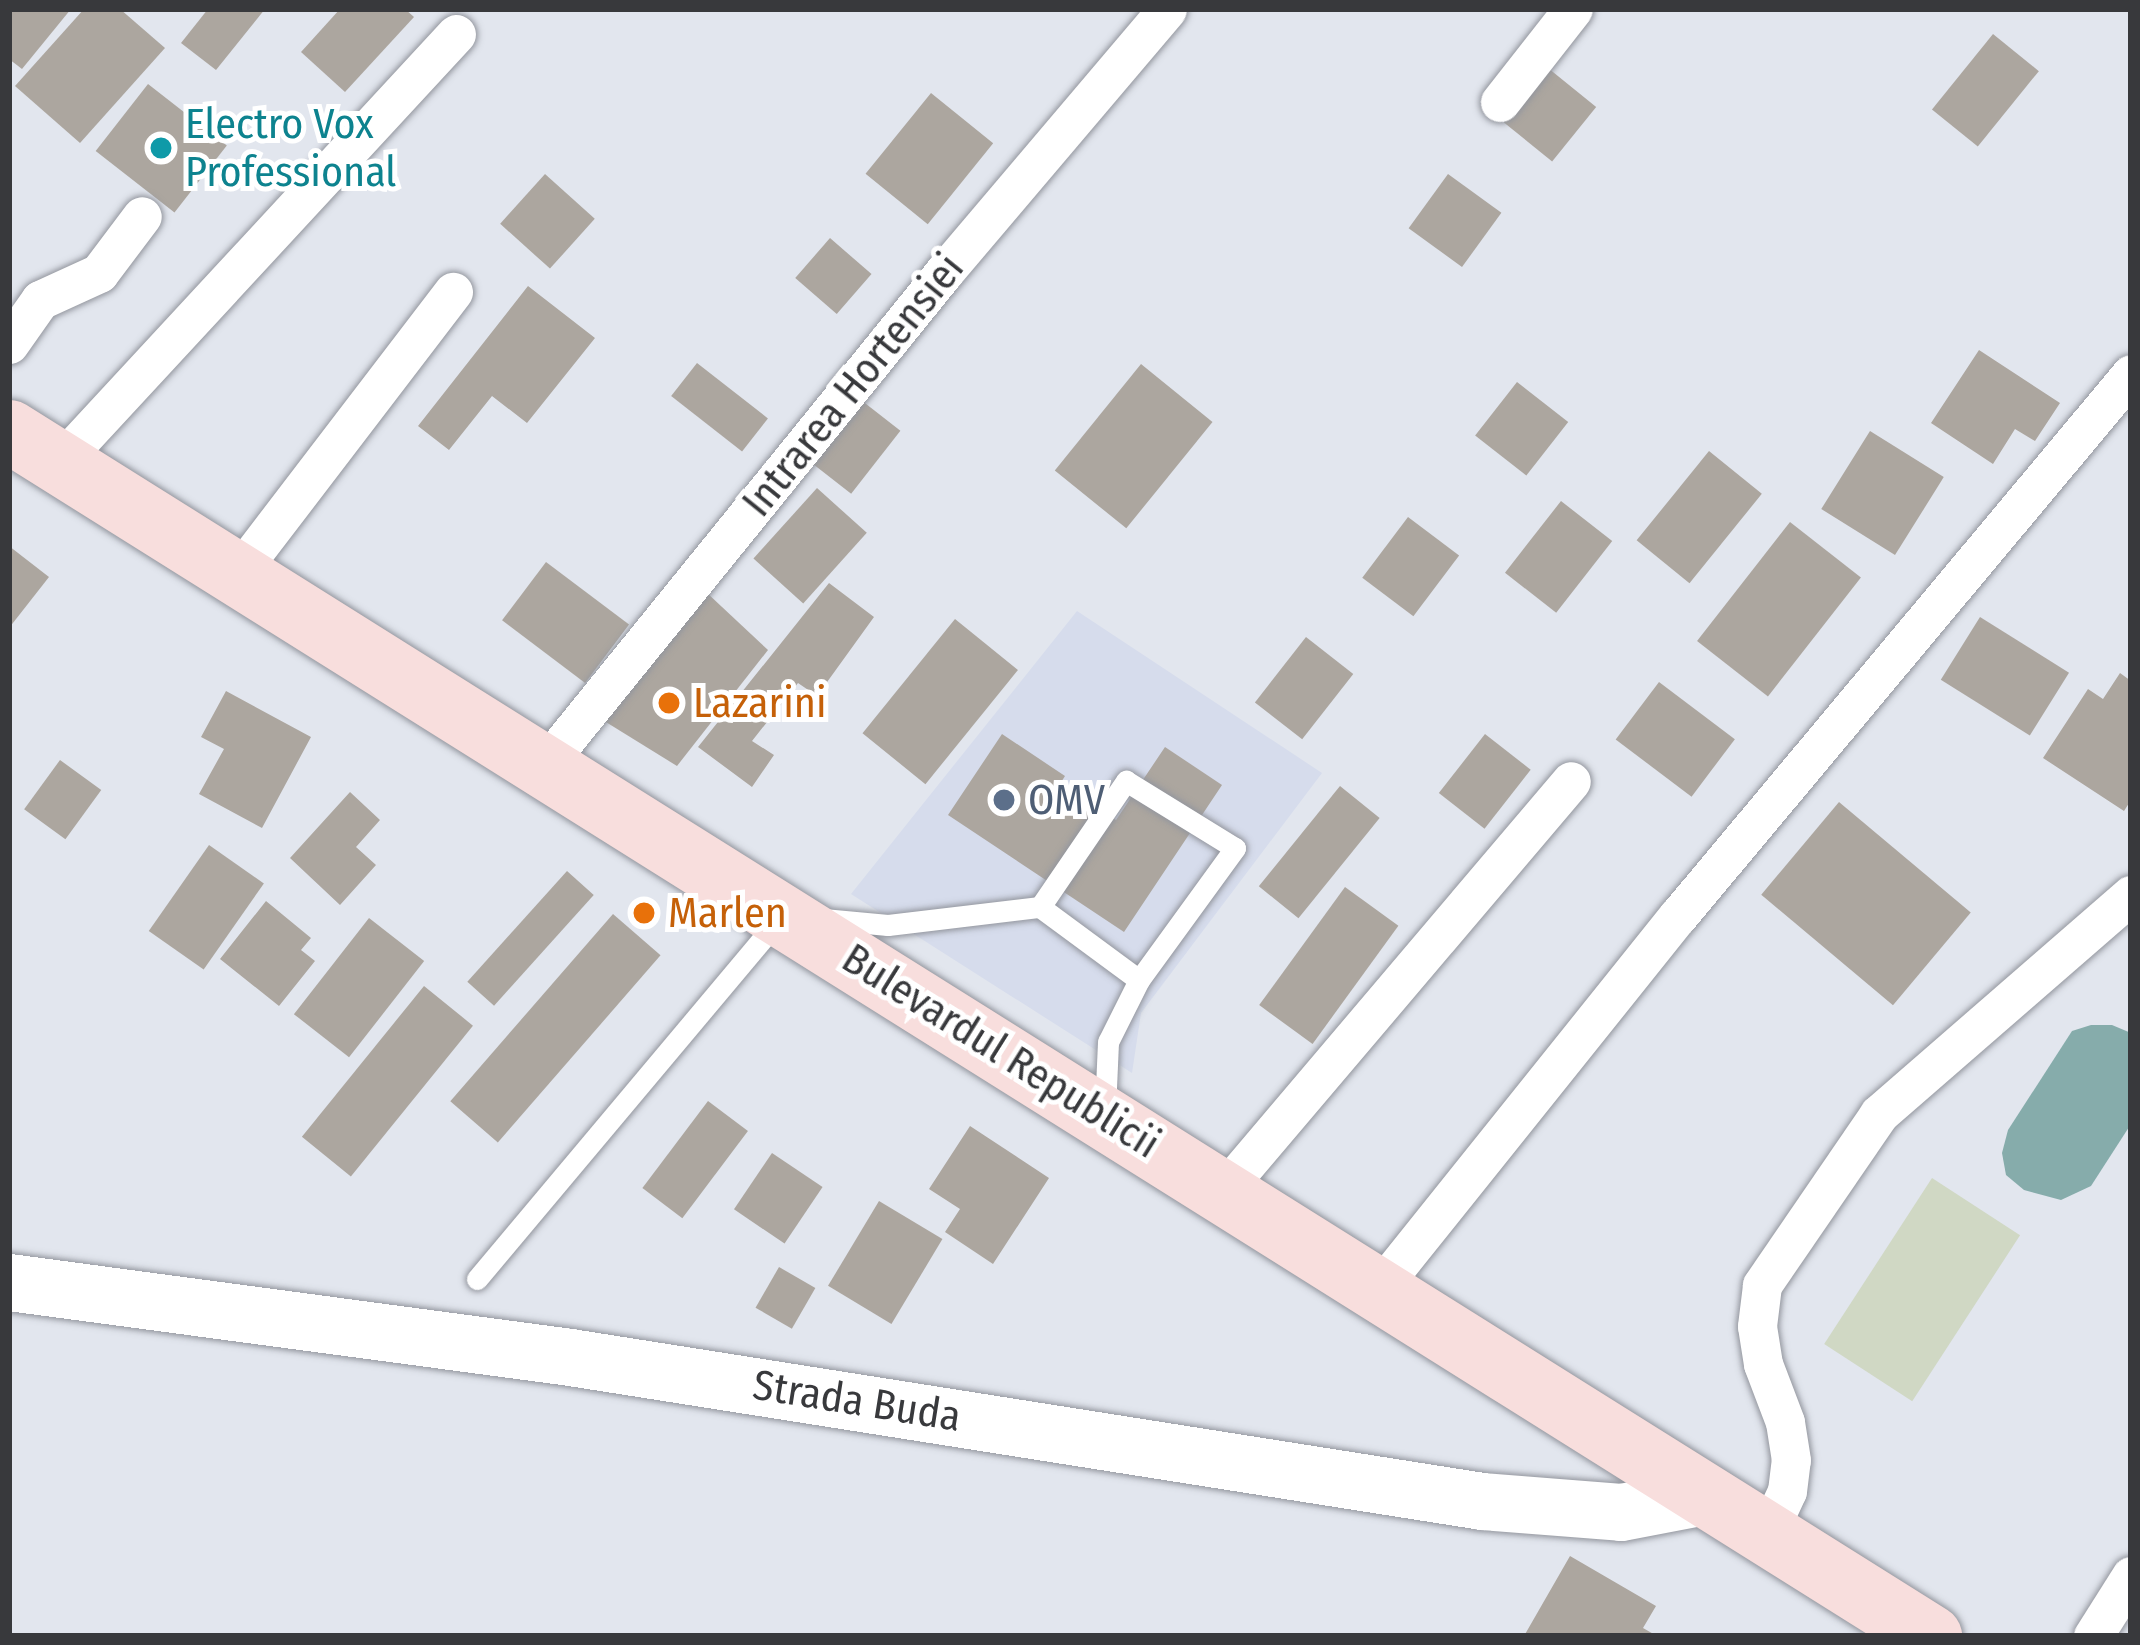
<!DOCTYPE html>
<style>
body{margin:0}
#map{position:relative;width:2140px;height:1645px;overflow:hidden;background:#e2e6ee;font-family:"Fira Sans Condensed",sans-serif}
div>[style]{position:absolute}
.built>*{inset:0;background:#d6dcec}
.green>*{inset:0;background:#d0d8c4;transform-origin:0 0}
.water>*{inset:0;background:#86acab}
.building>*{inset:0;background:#aca69f;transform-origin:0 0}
.roads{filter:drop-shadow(0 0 3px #93969e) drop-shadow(0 0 3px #93969e)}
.lane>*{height:21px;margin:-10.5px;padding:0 10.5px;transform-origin:10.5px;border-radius:10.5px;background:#fff}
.street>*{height:39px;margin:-19.5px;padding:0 19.5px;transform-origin:19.5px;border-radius:19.5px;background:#fff}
.secondary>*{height:57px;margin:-28.5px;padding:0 28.5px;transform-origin:28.5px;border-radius:28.5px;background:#fff}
.primary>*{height:63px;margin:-31.5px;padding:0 31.5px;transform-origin:31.5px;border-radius:31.5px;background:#f8dedd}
.dots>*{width:33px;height:33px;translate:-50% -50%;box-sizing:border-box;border:6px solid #fff;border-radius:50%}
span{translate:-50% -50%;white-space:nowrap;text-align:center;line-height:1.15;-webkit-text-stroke:10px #fff;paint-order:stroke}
.culture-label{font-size:42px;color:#0d838f}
.left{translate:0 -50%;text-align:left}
.street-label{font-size:42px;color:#38393c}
.food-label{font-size:42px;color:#c56008}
.service-label{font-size:42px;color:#4e5e75}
.frame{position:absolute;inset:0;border:12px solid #38393c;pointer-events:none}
</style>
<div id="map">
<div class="built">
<i style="clip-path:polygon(1077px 611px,1322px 773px,1141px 1013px,1132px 1073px,851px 894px)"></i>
</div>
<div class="green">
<i style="left:1932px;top:1178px;width:105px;height:198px;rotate:33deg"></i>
</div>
<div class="water">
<i style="clip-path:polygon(2091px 1025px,2112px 1025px,2131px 1033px,2131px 1124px,2091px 1186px,2061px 1200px,2024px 1190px,2006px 1175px,2002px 1153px,2008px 1130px,2072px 1031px)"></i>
</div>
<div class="building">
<i style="clip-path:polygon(9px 9px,71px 9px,22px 69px,9px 59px)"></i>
<i style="clip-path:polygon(84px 9px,120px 9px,165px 48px,80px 143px,15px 86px)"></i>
<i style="clip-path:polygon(208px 9px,265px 9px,216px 70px,181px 43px)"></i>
<i style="clip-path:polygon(340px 9px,405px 9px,414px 17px,345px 92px,301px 52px)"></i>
<i style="left:1993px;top:34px;width:59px;height:97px;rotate:39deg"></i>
<i style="left:1548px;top:68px;width:62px;height:70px;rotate:39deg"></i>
<i style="left:148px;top:84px;width:100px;height:85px;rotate:38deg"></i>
<i style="left:931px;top:93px;width:80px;height:104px;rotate:39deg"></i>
<i style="left:545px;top:174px;width:67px;height:67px;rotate:42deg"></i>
<i style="left:1448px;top:174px;width:66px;height:67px;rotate:36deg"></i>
<i style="left:830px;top:238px;width:55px;height:53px;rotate:41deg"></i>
<i style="clip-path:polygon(528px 286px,595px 338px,527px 423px,492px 396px,449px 450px,418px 426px)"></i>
<i style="clip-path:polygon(1979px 350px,2060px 403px,2035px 441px,2015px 429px,1993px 464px,1931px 423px)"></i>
<i style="left:697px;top:363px;width:90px;height:42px;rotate:38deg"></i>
<i style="left:1141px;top:364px;width:92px;height:137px;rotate:39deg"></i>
<i style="left:1517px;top:382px;width:65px;height:68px;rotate:38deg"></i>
<i style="left:861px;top:400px;width:50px;height:80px;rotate:38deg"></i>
<i style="left:1870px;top:431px;width:87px;height:92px;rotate:32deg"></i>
<i style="left:1709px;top:451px;width:68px;height:115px;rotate:39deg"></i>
<i style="left:817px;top:488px;width:67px;height:95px;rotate:42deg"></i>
<i style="left:1561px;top:501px;width:65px;height:91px;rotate:38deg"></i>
<i style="left:1408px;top:517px;width:64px;height:76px;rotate:37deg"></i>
<i style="left:1790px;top:522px;width:90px;height:151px;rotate:38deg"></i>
<i style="clip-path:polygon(9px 546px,49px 577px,9px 628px)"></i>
<i style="left:546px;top:562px;width:104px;height:73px;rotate:37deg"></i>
<i style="clip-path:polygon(829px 583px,874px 617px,817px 696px,798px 683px,752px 741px,774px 755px,752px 787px,698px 747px)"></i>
<i style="clip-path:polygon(706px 592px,768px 650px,677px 766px,601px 719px)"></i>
<i style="left:1980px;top:617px;width:105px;height:74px;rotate:32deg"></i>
<i style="left:955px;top:619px;width:81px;height:147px;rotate:39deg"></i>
<i style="left:1306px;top:637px;width:60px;height:83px;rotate:38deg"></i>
<i style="clip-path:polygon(2120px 673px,2131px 681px,2131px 800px,2124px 811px,2043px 758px,2088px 689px,2103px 699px)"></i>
<i style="left:1659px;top:682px;width:95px;height:72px;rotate:37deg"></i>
<i style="clip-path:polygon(226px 691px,311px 737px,262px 828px,199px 794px,224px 749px,201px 737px)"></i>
<i style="clip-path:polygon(1002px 734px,1065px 776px,1060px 784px,1116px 820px,1165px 747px,1222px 785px,1124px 932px,948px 815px)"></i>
<i style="left:1485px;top:734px;width:58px;height:75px;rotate:38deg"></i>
<i style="left:60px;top:760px;width:51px;height:61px;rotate:36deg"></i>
<i style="left:1340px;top:786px;width:51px;height:129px;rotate:39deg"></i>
<i style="clip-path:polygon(350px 792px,380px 820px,356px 847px,376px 865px,340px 905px,290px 858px)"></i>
<i style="left:1839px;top:802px;width:172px;height:121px;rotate:40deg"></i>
<i style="left:209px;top:845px;width:67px;height:105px;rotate:35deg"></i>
<i style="left:567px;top:871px;width:36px;height:149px;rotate:42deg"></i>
<i style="left:1345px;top:887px;width:66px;height:146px;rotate:36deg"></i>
<i style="clip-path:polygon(266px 901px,311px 938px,301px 950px,315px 961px,279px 1006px,220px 959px)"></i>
<i style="left:613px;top:914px;width:63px;height:248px;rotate:41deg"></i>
<i style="left:369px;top:918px;width:70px;height:122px;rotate:38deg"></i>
<i style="left:424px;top:986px;width:63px;height:194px;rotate:39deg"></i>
<i style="left:708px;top:1101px;width:50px;height:109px;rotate:37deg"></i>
<i style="clip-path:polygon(970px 1126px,1049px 1178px,993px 1264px,945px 1232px,960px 1209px,929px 1189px)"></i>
<i style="left:772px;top:1153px;width:61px;height:68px;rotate:34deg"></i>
<i style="left:879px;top:1201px;width:74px;height:99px;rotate:31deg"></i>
<i style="left:779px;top:1267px;width:42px;height:47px;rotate:30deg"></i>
<i style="clip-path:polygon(1570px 1556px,1656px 1606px,1643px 1628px,1657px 1636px,1524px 1636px)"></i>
</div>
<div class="roads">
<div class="lane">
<i style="left:1040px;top:907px;width:153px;rotate:-55.7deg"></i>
<i style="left:1126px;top:781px;width:128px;rotate:31.6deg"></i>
<i style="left:1235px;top:848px;width:163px;rotate:126deg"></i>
<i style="left:1139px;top:980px;width:69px;rotate:116.6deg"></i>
<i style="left:1108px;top:1042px;width:69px;rotate:92.5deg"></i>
<i style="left:823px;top:919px;width:65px;rotate:5.3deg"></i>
<i style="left:888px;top:925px;width:153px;rotate:-6.8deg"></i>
<i style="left:1040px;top:907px;width:123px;rotate:36.4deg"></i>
<i style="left:477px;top:1279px;width:467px;rotate:-50deg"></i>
</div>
<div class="street">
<i style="left:1500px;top:102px;width:118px;rotate:-51.9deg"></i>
<i style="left:9px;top:344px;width:54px;rotate:-54.8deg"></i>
<i style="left:40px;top:300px;width:65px;rotate:-24.6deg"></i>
<i style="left:99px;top:273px;width:71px;rotate:-53deg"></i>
<i style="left:60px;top:462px;width:583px;rotate:-47.22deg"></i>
<i style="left:238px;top:573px;width:354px;rotate:-52.6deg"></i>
<i style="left:544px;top:766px;width:637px;rotate:-50.99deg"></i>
<i style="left:945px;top:271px;width:343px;rotate:-49.7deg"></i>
<i style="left:1224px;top:1190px;width:536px;rotate:-49.69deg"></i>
<i style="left:1378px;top:1290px;width:479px;rotate:-51.3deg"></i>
<i style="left:1678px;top:916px;width:706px;rotate:-50.11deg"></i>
<i style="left:1767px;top:1534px;width:47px;rotate:-65.1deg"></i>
<i style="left:1787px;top:1491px;width:31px;rotate:-83deg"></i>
<i style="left:1791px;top:1460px;width:38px;rotate:-99deg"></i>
<i style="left:1785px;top:1422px;width:62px;rotate:-110.8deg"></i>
<i style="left:1763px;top:1364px;width:38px;rotate:-99deg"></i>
<i style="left:1757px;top:1326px;width:41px;rotate:-83deg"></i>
<i style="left:1762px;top:1285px;width:207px;rotate:-55.6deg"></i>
<i style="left:1879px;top:1114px;width:334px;rotate:-41deg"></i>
<i style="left:2093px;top:1636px;width:71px;rotate:-57.7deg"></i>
</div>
<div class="secondary">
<i style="left:9px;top:1282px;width:566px;rotate:7.61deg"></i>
<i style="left:570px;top:1357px;width:923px;rotate:8.97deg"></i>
<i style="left:1482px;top:1501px;width:139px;rotate:4.5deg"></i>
<i style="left:1621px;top:1512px;width:85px;rotate:-10.9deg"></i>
</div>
<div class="primary">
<i style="left:9px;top:431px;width:2268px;rotate:32.1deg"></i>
</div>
</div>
<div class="dots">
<i style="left:161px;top:148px;background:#0f9aa8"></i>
<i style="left:669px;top:703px;background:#e8710a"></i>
<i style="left:1004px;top:800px;background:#5c6f8a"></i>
<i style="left:644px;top:913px;background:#e8710a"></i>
</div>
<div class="culture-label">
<span class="left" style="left:185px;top:148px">Electro Vox<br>Professional</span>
</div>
<div class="street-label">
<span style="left:853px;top:385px;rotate:-51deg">Intrarea Hortensiei</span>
<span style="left:1001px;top:1051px;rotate:32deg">Bulevardul Republicii</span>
<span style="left:857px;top:1401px;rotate:9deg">Strada Buda</span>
</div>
<div class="food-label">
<span class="left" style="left:693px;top:703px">Lazarini</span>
<span class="left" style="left:668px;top:913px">Marlen</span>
</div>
<div class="service-label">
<span class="left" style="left:1028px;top:800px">OMV</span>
</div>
<div class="frame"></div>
</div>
